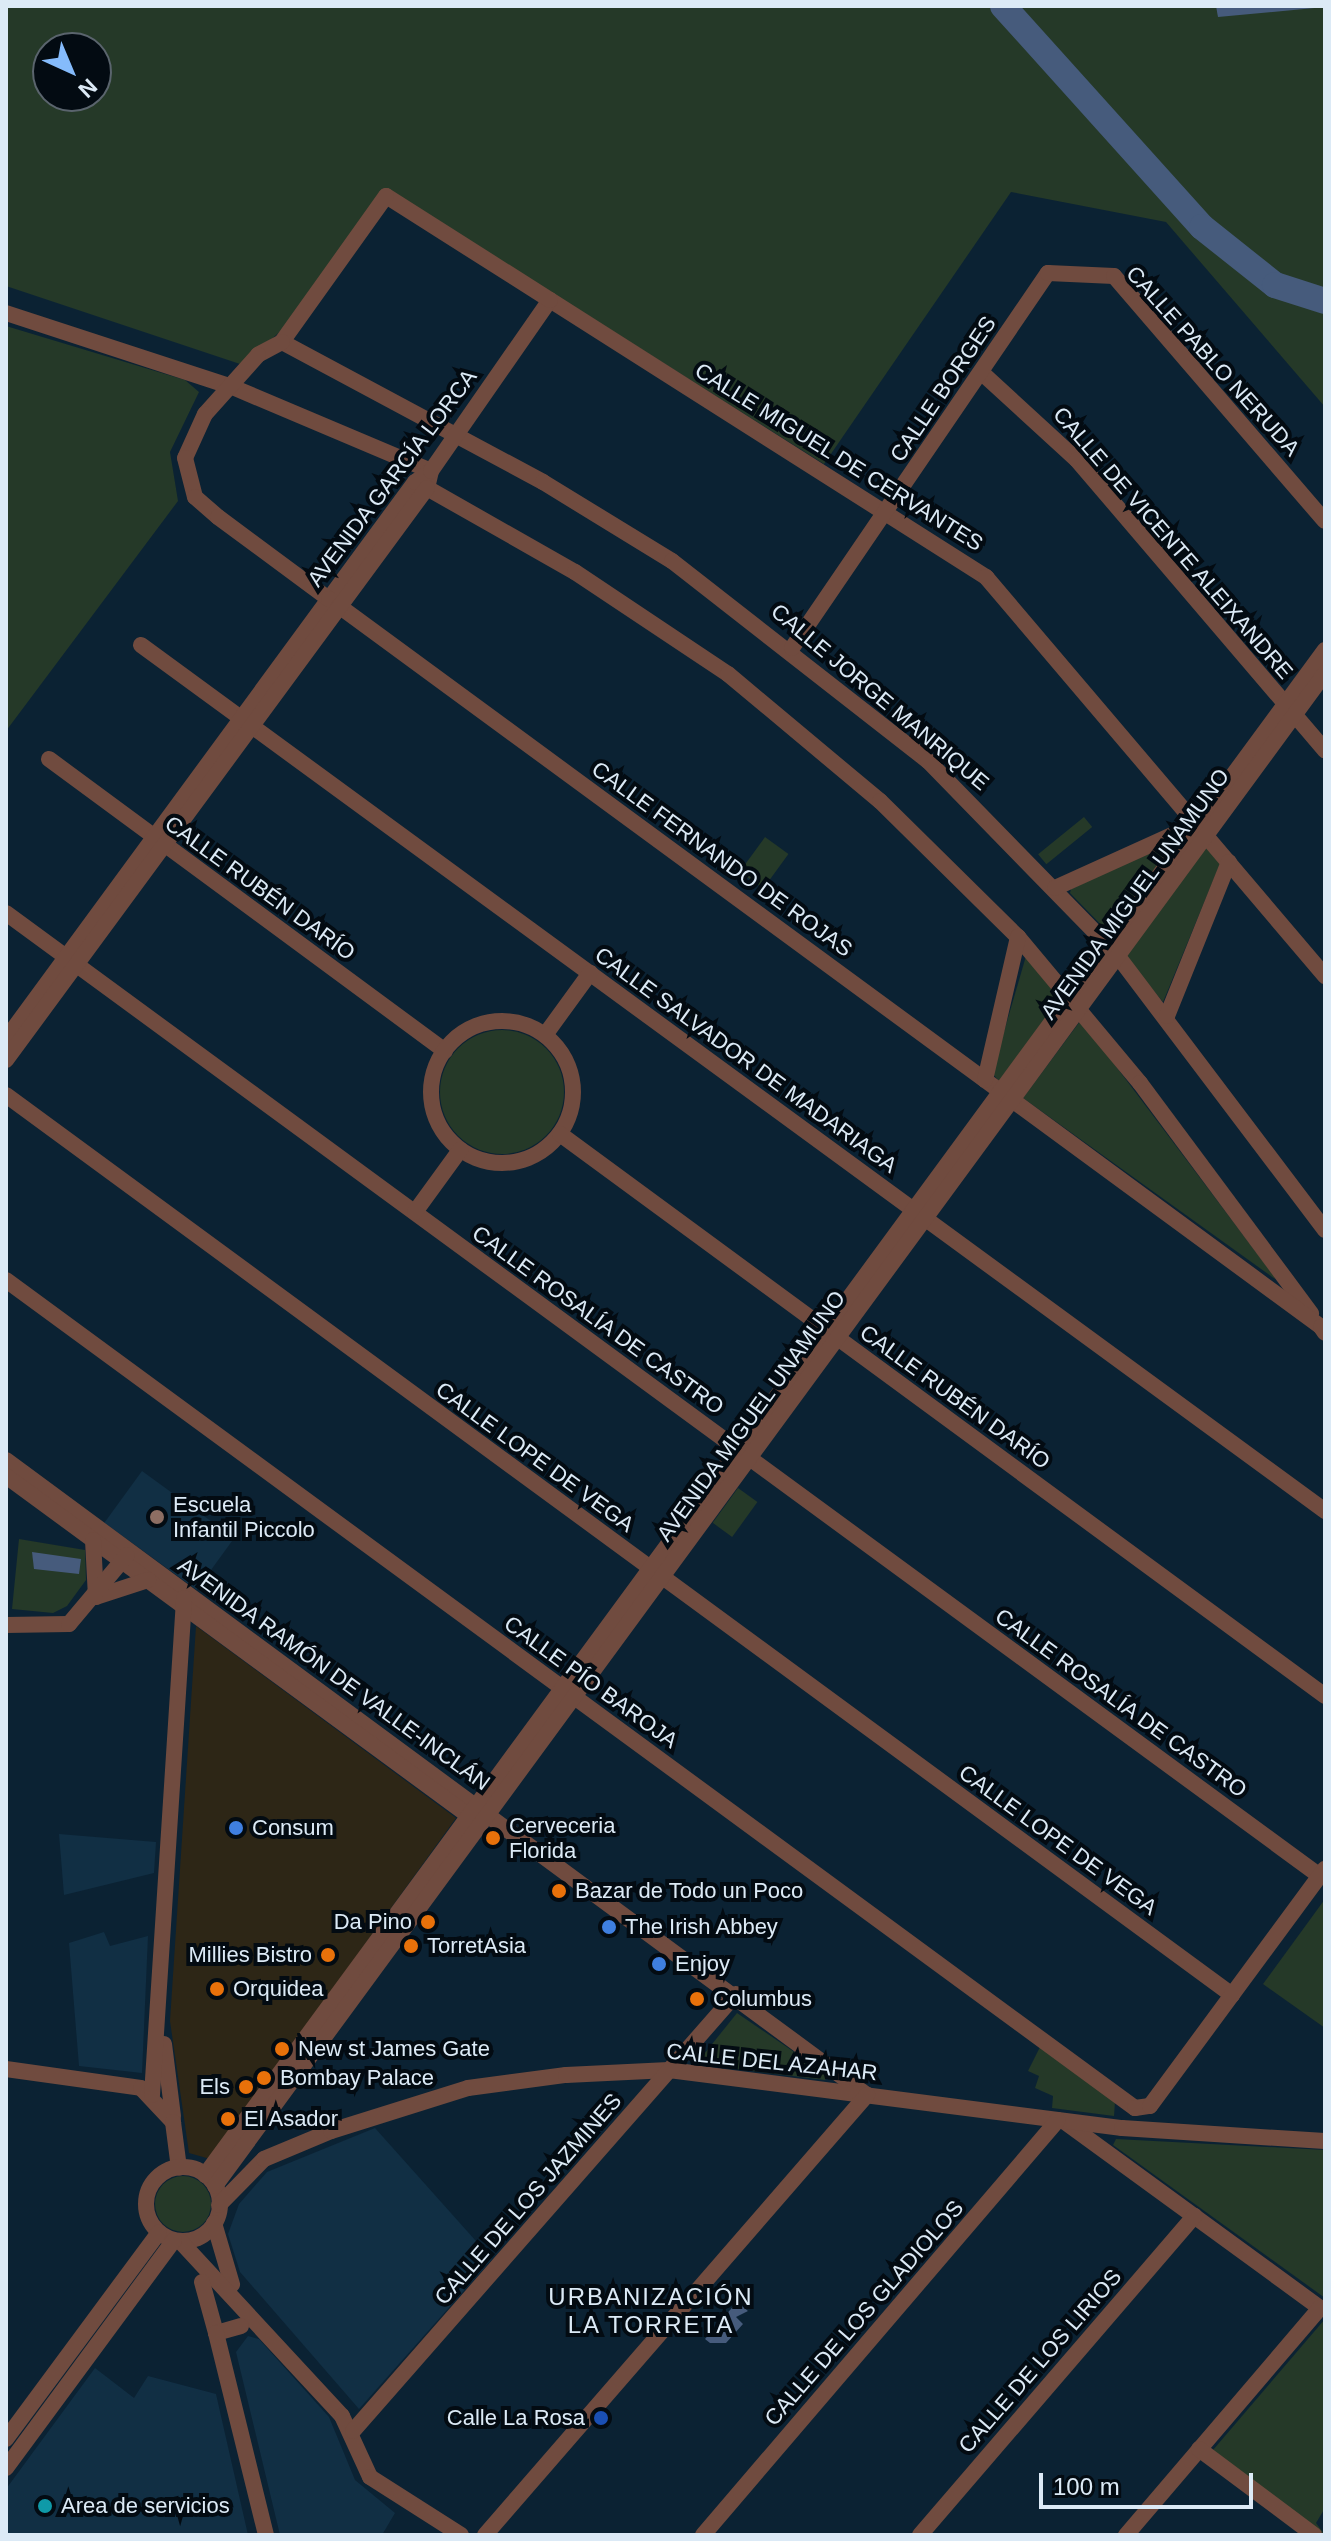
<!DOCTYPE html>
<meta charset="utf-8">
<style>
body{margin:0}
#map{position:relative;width:1331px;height:2541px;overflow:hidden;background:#0b2233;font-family:Arial,sans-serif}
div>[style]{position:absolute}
.commercial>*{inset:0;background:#2d2616}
.built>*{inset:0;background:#112f44;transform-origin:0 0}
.green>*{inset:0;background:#253928;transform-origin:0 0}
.round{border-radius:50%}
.water>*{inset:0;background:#465b7c}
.river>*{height:26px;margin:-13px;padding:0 13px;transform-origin:13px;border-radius:13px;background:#465b7c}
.minor>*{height:16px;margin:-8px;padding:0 8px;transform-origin:8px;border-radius:8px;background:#704b3f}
.minor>.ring{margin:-8px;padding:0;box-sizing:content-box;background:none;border:16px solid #704b3f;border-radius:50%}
.dots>*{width:22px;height:22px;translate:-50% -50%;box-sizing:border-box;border:4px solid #030b12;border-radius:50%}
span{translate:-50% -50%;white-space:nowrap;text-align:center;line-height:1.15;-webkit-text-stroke:8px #030b12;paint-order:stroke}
.street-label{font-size:22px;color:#dceaf6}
.poi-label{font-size:22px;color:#dceaf6}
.left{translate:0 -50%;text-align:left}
.right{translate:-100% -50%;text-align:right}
.neighbourhood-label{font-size:24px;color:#dceaf6;letter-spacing:2px}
.frame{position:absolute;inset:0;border:8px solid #dceaf6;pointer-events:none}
.north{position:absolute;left:32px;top:32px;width:80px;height:80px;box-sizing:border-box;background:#030b12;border:2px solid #5a646d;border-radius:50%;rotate:136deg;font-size:22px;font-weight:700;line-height:32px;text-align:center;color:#dceaf6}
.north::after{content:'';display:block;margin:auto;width:28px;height:36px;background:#85bbfb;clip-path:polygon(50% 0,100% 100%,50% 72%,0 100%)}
.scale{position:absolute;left:1039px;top:2473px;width:214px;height:36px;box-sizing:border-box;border:4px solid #dceaf6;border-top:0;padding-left:10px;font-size:24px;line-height:28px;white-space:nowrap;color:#dceaf6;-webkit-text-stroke:6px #030b12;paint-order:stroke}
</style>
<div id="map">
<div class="commercial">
<i style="clip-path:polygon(196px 1626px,456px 1818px,210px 2159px,189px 2153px,170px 2021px)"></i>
</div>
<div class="built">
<i style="left:142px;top:1471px;width:114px;height:64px;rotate:36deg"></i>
<i style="clip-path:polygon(59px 1834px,156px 1842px,154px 1873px,64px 1895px)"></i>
<i style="clip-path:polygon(104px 1932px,110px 1946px,148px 1936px,142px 2073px,79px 2066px,69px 1943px)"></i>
<i style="clip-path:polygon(375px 2128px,492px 2259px,359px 2409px,240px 2272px,228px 2234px,239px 2204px,267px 2172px)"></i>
<i style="clip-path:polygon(248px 2336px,259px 2339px,329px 2417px,355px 2480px,395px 2513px,382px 2535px,280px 2535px,236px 2352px)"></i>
<i style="clip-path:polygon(95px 2368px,134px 2398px,148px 2376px,216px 2394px,248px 2535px,6px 2534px,6px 2489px)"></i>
</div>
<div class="green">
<i style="clip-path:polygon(evenodd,6px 6px,1325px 6px,1325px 407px,1166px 222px,1011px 192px,824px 464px,385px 188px,286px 326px,243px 365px,6px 286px,6px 6px,48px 48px,96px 48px,96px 96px,48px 96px,48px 48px)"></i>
<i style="clip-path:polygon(6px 326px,185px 380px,199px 392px,170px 452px,178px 501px,6px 731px)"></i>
<i style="left:1084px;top:817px;width:13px;height:59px;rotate:51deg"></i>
<i style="left:765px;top:837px;width:29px;height:43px;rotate:36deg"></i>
<i style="clip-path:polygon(1176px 840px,1109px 933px,1070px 893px,1071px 889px)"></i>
<i style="clip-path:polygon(1206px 847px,1220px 864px,1163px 1002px,1125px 956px)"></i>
<i style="clip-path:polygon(1026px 956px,1061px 998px,999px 1081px,992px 1073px)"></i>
<i style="clip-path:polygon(1081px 1020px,1274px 1276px,1275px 1279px,1023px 1098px)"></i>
<i class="round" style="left:440px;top:1030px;width:124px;height:124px"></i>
<i style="left:738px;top:1488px;width:24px;height:43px;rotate:36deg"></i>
<i style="clip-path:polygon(19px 1539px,85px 1550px,86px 1580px,67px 1606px,53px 1613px,12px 1609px)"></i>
<i style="clip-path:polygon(1325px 1899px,1325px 2028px,1263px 1984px)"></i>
<i style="clip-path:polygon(737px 2013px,828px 2075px,825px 2080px,696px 2064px)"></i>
<i style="clip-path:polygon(1040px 2047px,1115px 2102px,1114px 2116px,1052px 2108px,1053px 2096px,1035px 2088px,1039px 2076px,1028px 2071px)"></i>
<i style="clip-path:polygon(1116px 2139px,1325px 2150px,1325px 2298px,1113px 2145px)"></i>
<i class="round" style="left:155px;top:2176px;width:56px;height:56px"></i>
<i style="clip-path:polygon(1325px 2319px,1325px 2508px,1316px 2523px,1325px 2535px,1213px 2450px)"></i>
</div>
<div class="water">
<i style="clip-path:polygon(1216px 6px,1325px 6px,1325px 7px,1218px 17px)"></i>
<i style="clip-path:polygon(32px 1552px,81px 1559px,79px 1574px,34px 1569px)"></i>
<i style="clip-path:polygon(737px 2302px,748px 2311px,736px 2317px,743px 2324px,726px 2343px,710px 2343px,705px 2339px)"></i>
</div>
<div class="river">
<i style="left:1003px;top:6px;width:297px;rotate:48deg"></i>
<i style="left:1202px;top:227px;width:93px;rotate:38.5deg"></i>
<i style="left:1275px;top:285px;width:52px;rotate:17.7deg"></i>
</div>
<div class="minor">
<i style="left:550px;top:300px;width:517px;rotate:32.43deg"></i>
<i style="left:986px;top:577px;width:524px;rotate:49.65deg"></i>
<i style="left:6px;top:313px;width:236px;rotate:18.1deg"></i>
<i style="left:230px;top:386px;width:218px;rotate:22.9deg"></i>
<i style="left:431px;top:471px;width:17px;rotate:103deg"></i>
<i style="left:427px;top:488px;width:170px;rotate:29.6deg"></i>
<i style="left:575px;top:572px;width:184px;rotate:33.7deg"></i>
<i style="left:728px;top:674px;width:198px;rotate:39.9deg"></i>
<i style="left:880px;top:801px;width:194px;rotate:44.6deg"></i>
<i style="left:1018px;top:937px;width:190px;rotate:50.1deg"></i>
<i style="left:1140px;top:1083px;width:287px;rotate:53.4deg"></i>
<i style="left:282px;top:342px;width:296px;rotate:28.2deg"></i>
<i style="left:543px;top:482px;width:151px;rotate:31.5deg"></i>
<i style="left:672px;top:561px;width:325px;rotate:38deg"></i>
<i style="left:928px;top:761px;width:271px;rotate:45.7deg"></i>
<i style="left:1117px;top:955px;width:345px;rotate:52.9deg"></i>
<i style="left:981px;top:372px;width:130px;rotate:42.5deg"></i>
<i style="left:1077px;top:460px;width:382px;rotate:49.5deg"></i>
<i style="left:141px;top:645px;width:1467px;rotate:36.18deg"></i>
<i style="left:792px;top:648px;width:454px;rotate:-55.7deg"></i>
<i style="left:1048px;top:273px;width:66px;rotate:2.6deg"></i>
<i style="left:1114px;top:276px;width:323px;rotate:49.3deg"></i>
<i style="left:49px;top:759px;width:492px;rotate:36.4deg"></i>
<i style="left:1055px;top:888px;width:155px;rotate:-24.4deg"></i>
<i style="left:6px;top:913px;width:1629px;rotate:36.24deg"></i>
<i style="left:1167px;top:1016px;width:166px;rotate:-68.1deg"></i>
<i class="ring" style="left:431px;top:1021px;width:126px;height:126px"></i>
<i style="left:545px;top:1035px;width:77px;rotate:-54deg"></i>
<i style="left:6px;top:1039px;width:546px;rotate:-53.72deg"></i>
<i style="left:329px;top:599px;width:145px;rotate:-53.7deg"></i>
<i style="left:415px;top:482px;width:19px;rotate:-35deg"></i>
<i style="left:431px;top:471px;width:208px;rotate:-55.2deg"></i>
<i style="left:550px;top:300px;width:194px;rotate:-147.6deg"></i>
<i style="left:386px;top:196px;width:179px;rotate:125.5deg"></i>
<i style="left:282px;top:342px;width:27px;rotate:152deg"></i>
<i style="left:258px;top:355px;width:79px;rotate:131.9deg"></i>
<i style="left:205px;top:414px;width:48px;rotate:114.4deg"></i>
<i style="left:185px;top:458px;width:40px;rotate:75.6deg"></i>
<i style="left:195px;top:497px;width:30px;rotate:41deg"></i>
<i style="left:218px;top:517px;width:138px;rotate:36.5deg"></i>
<i style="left:329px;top:599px;width:12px;rotate:35deg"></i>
<i style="left:339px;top:606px;width:820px;rotate:36.27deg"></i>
<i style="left:1000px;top:1091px;width:398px;rotate:36.3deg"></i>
<i style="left:1321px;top:1327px;width:7px;rotate:56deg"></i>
<i style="left:6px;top:1060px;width:710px;rotate:-53.65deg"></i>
<i style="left:985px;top:1080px;width:147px;rotate:-77deg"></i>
<i style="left:6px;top:1095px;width:1521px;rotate:36.28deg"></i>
<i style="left:560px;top:1134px;width:949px;rotate:36.3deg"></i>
<i style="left:415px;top:1212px;width:77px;rotate:-54deg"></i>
<i style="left:6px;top:1280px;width:1400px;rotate:36.26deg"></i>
<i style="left:1135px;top:2108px;width:15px;rotate:-8deg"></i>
<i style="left:1150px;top:2106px;width:295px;rotate:-53.6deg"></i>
<i style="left:6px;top:1460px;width:1070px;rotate:36.41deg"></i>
<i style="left:6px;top:1476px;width:574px;rotate:36.29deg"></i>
<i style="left:93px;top:1540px;width:57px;rotate:87deg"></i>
<i style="left:96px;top:1597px;width:55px;rotate:-18.1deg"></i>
<i style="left:6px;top:1625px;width:63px;rotate:-0.9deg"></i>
<i style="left:69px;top:1624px;width:90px;rotate:-50deg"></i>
<i style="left:164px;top:2044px;width:73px;rotate:82.9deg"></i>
<i style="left:6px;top:2069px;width:136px;rotate:8deg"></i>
<i style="left:141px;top:2088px;width:47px;rotate:46.7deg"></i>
<i style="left:173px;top:2122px;width:46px;rotate:82.6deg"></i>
<i style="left:152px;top:2095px;width:498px;rotate:-86.3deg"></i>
<i style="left:1065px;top:2122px;width:316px;rotate:36.1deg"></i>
<i style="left:1320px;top:2308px;width:299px;rotate:130.5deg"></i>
<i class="ring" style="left:146px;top:2167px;width:58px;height:58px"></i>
<i style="left:205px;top:2175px;width:1892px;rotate:-53.71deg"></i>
<i style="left:215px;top:2186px;width:1877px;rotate:-53.73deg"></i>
<i style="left:219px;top:2205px;width:64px;rotate:-45.6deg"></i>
<i style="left:264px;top:2159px;width:73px;rotate:-22.7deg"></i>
<i style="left:331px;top:2131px;width:144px;rotate:-17.4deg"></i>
<i style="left:468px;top:2088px;width:99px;rotate:-7.6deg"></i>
<i style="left:566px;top:2075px;width:103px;rotate:-2.8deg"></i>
<i style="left:669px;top:2070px;width:457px;rotate:7.3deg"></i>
<i style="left:1122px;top:2128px;width:203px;rotate:3.7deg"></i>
<i style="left:214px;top:2223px;width:64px;rotate:73.6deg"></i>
<i style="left:180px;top:2241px;width:238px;rotate:47.2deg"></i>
<i style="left:342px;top:2416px;width:67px;rotate:65.3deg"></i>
<i style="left:370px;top:2477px;width:108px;rotate:32.5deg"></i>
<i style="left:202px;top:2282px;width:53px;rotate:74.6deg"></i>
<i style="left:241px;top:2326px;width:26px;rotate:164deg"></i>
<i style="left:216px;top:2333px;width:208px;rotate:76.1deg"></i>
<i style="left:353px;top:2431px;width:581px;rotate:-48.77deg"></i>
<i style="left:6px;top:2439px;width:257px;rotate:-53.5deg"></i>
<i style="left:1199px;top:2449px;width:144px;rotate:36.8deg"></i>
<i style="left:6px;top:2468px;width:283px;rotate:-53.6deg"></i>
<i style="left:485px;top:2535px;width:583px;rotate:-49.04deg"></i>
<i style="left:703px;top:2535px;width:546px;rotate:-49.46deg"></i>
<i style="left:920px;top:2535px;width:421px;rotate:-49.3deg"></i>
</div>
<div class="dots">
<i style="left:157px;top:1517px;background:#8d6e63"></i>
<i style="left:236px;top:1828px;background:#3f7fe0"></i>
<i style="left:493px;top:1838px;background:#e8710a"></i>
<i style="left:559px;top:1891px;background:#e8710a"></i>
<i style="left:428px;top:1922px;background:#e8710a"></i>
<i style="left:609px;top:1927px;background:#3f7fe0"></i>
<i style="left:411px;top:1946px;background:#e8710a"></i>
<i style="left:328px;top:1955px;background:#e8710a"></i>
<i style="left:659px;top:1964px;background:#3f7fe0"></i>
<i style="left:217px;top:1989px;background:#e8710a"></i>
<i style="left:697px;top:1999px;background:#e8710a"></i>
<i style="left:282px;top:2049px;background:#e8710a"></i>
<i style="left:264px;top:2078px;background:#e8710a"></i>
<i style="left:246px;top:2087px;background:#e8710a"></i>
<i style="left:228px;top:2119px;background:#e8710a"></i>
<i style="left:601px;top:2418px;background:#1a4fb4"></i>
<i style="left:45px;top:2506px;background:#0f9aa8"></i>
</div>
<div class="street-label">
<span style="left:1213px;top:361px;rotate:48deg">CALLE PABLO NERUDA</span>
<span style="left:943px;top:389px;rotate:-56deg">CALLE BORGES</span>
<span style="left:839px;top:457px;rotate:32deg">CALLE MIGUEL DE CERVANTES</span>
<span style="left:392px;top:478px;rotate:-53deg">AVENIDA GARCÍA LORCA</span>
<span style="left:1173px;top:543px;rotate:49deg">CALLE DE VICENTE ALEIXANDRE</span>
<span style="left:880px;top:697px;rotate:40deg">CALLE JORGE MANRIQUE</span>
<span style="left:722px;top:859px;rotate:36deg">CALLE FERNANDO DE ROJAS</span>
<span style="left:260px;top:888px;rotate:36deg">CALLE RUBÉN DARÍO</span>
<span style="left:1135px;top:894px;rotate:-54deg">AVENIDA MIGUEL UNAMUNO</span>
<span style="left:746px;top:1060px;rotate:36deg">CALLE SALVADOR DE MADARIAGA</span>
<span style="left:598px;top:1320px;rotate:36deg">CALLE ROSALÍA DE CASTRO</span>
<span style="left:955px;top:1397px;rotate:36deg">CALLE RUBÉN DARÍO</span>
<span style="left:751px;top:1416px;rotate:-54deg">AVENIDA MIGUEL UNAMUNO</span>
<span style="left:535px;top:1457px;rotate:36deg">CALLE LOPE DE VEGA</span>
<span style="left:334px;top:1674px;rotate:36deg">AVENIDA RAMÓN DE VALLE-INCLÁN</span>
<span style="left:591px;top:1682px;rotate:36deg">CALLE PÍO BAROJA</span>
<span style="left:1121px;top:1703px;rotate:36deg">CALLE ROSALÍA DE CASTRO</span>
<span style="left:1058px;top:1840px;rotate:36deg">CALLE LOPE DE VEGA</span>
<span style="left:772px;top:2062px;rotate:6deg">CALLE DEL AZAHAR</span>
<span style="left:528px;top:2199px;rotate:-49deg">CALLE DE LOS JAZMINES</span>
<span style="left:864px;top:2313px;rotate:-49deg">CALLE DE LOS GLADIOLOS</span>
<span style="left:1040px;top:2361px;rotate:-49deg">CALLE DE LOS LIRIOS</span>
</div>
<div class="poi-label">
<span class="left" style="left:173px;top:1517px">Escuela<br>Infantil Piccolo</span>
<span class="left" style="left:509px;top:1838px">Cerveceria<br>Florida</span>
<span class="left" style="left:252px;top:1828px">Consum</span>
<span class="left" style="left:575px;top:1891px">Bazar de Todo un Poco</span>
<span class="right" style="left:412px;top:1922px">Da Pino</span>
<span class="left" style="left:625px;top:1927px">The Irish Abbey</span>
<span class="left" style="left:427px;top:1946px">TorretAsia</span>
<span class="right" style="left:312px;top:1955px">Millies Bistro</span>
<span class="left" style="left:675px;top:1964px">Enjoy</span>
<span class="left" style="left:233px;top:1989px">Orquidea</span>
<span class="left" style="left:713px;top:1999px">Columbus</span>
<span class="left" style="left:298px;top:2049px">New st James Gate</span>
<span class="left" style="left:280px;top:2078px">Bombay Palace</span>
<span class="right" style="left:230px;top:2087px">Els</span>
<span class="left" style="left:244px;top:2119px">El Asador</span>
<span class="right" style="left:585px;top:2418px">Calle La Rosa</span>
<span class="left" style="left:61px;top:2506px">Area de servicios</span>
</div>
<div class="neighbourhood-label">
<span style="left:651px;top:2311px">URBANIZACIÓN<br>LA TORRETA</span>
</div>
<div class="frame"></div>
<div class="north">N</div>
<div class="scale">100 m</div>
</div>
